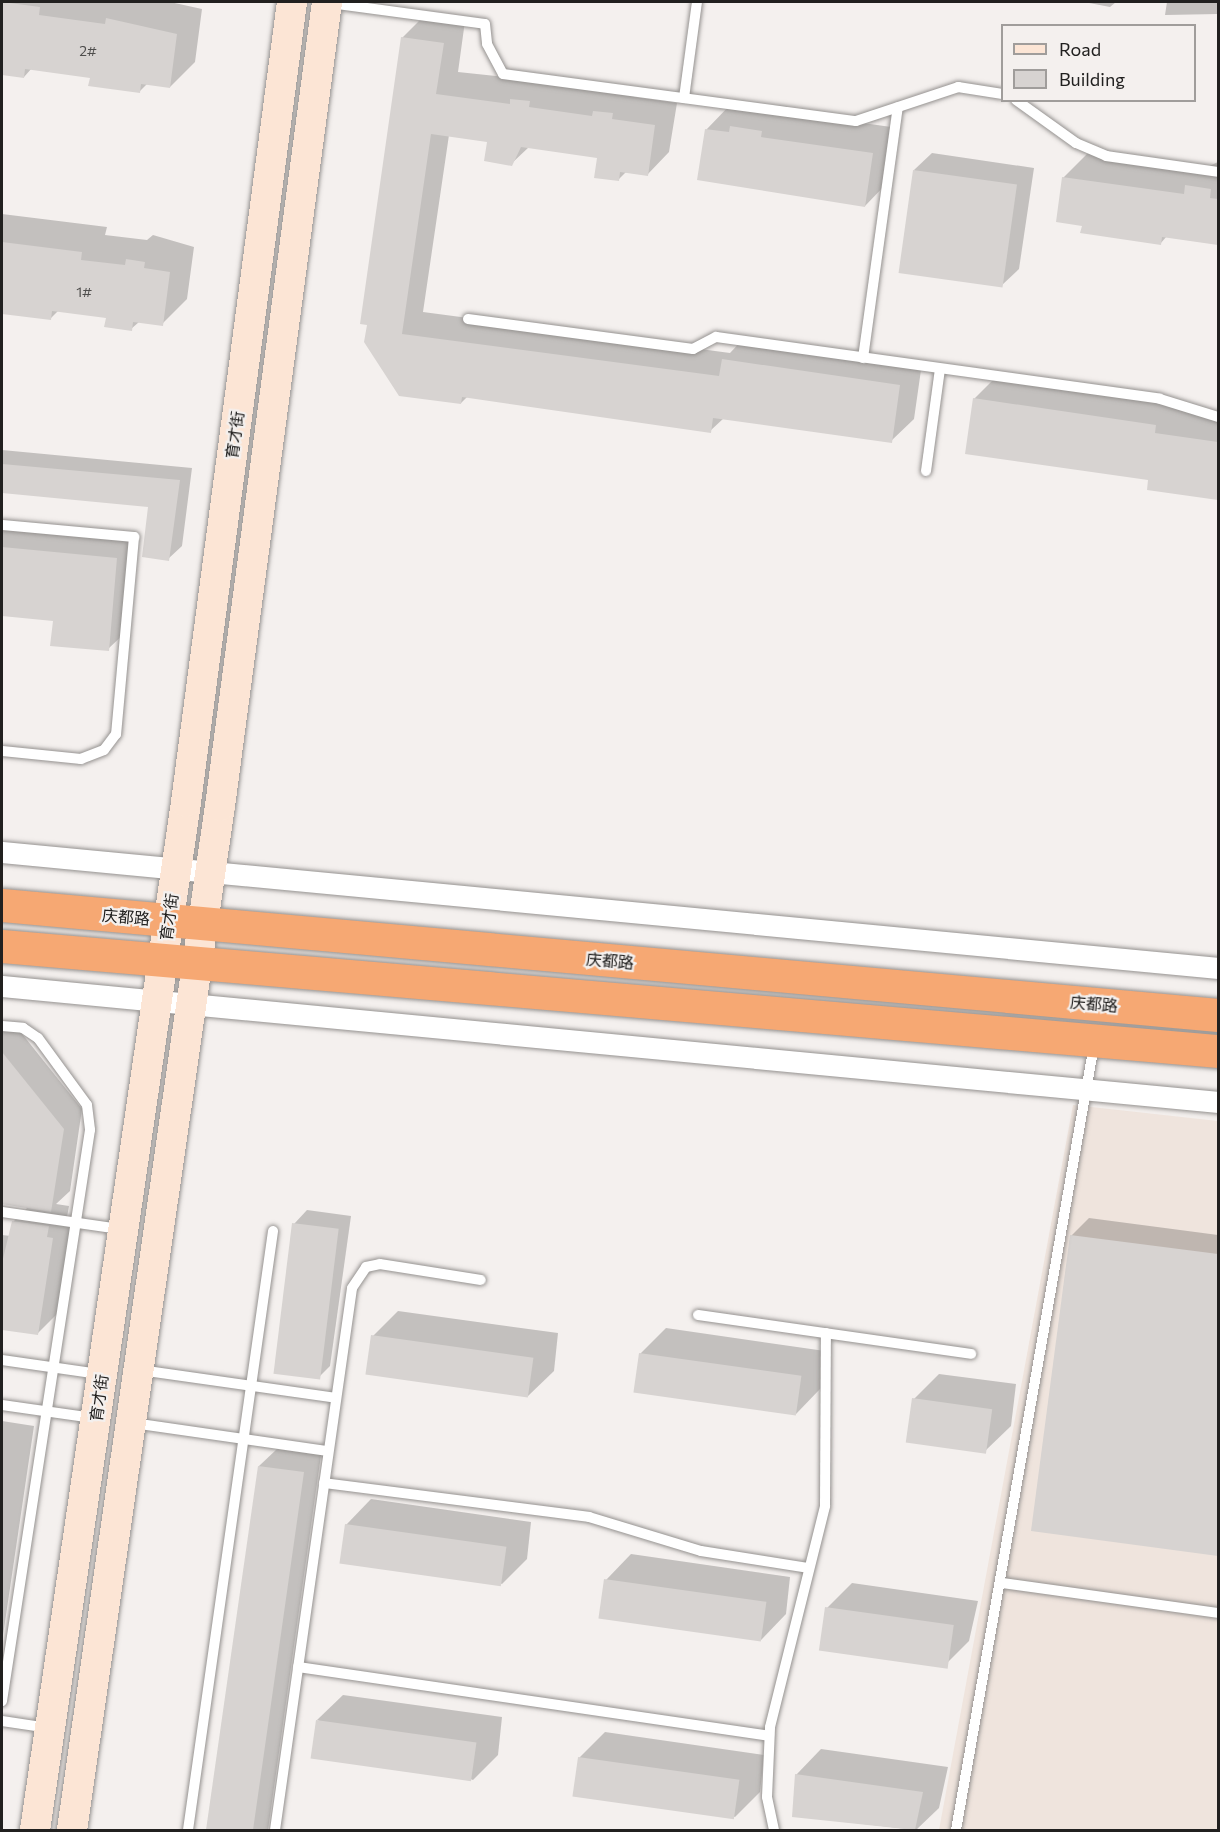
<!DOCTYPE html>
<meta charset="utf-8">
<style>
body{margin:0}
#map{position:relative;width:1220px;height:1832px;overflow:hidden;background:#f4f0ee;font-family:Commissioner,"Noto Sans SC",sans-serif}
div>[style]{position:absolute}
.built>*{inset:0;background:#efe4dd}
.shadow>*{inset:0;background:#0003}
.building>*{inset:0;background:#d7d3d1;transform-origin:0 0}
.roads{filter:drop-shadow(0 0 2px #959290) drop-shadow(0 0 2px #959290)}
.lane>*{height:10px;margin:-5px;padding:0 5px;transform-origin:5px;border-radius:5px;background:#fff}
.street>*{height:21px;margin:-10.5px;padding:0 10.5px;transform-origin:10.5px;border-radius:10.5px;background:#fff}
.secondary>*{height:30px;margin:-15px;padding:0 15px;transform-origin:15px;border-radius:15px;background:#fce5d5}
.highway>*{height:33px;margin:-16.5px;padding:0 16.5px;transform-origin:16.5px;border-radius:16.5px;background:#f6a873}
span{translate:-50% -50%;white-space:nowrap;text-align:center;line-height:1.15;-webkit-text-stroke:4.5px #f4f0ee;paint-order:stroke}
.number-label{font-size:14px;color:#4e4d4c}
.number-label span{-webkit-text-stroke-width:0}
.street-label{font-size:16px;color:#21201f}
.frame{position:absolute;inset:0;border:3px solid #21201f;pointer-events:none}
.legend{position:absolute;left:1001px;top:24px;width:195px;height:78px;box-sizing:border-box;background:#f4f0ee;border:2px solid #a09d9b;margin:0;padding:8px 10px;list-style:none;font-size:18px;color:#21201f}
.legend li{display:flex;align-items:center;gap:12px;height:30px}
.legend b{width:30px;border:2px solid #a09d9b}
</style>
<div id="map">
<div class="built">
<i style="clip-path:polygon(1073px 1105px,1218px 1121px,1218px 1830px,939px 1830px)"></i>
</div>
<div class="shadow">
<i style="clip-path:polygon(2px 2px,170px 2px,202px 9px,195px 62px,170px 87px,147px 84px,139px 92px,91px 76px,32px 68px,24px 77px,2px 74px)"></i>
<i style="clip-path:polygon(1084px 2px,1116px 2px,1110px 7px)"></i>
<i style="clip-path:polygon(1162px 2px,1218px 2px,1218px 14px,1165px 15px,1167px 2px)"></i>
<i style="clip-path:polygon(425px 15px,465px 21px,458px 72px,635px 91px,634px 97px,677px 103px,669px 152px,647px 175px,626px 172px,618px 180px,599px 157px,529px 147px,511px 164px,489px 141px,449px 135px,423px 312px,730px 353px,745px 337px,922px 363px,914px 419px,891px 441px,724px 418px,710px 431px,468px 396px,461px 403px,400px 394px,402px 38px)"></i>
<i style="clip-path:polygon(731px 104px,787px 106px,786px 112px,898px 128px,890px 180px,865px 206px,706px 130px)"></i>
<i style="clip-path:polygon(1089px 152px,1203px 169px,1218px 162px,1218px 244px,1167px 236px,1160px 244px,1084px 224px,1063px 178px)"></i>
<i style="clip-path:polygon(932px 153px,1034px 168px,1019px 269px,1001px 286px,914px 170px)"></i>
<i style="clip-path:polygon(2px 214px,107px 227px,105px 235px,147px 240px,153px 235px,194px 247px,187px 299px,162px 324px,139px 322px,131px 329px,107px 317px,58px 311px,50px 319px,2px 312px)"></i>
<i style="clip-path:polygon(999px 374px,1218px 414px,1218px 498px,1148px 488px,1150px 479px,974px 399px)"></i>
<i style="clip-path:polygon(2px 450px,192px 468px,182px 546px,168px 559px,150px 506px,2px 491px)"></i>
<i style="clip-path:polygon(2px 529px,134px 541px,126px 632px,108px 649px,55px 619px,2px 615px)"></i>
<i style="clip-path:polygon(2px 1024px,15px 1025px,82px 1109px,70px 1191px,56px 1204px,69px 1206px,67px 1217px,72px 1218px,58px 1313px,37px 1334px,2px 1328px,2px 1235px,11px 1236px,13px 1222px,28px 1207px,2px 1203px)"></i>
<i style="clip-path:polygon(307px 1210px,351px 1216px,330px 1366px,317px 1379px,294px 1224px)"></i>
<i style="clip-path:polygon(1089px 1218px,1218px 1235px,1218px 1554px,1033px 1530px,1071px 1236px)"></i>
<i style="clip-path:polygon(398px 1311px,558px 1333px,554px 1371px,528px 1396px,373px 1336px)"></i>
<i style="clip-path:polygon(666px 1328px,825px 1351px,821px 1388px,796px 1414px,640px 1354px)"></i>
<i style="clip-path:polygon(939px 1374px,1016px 1384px,1011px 1426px,985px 1451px,914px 1399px)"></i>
<i style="clip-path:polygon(2px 1421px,34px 1426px,2px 1642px)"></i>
<i style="clip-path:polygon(277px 1449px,321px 1455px,268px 1830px,208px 1830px,259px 1466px)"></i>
<i style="clip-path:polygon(371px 1499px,531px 1522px,527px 1559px,502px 1584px,346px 1525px)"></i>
<i style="clip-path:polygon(631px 1554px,790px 1577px,786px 1614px,761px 1640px,606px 1580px)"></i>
<i style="clip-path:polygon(852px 1583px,978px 1601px,969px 1641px,944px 1666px,827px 1608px)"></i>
<i style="clip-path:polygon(343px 1695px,502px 1717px,498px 1755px,473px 1780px,317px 1720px)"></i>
<i style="clip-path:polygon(605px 1732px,764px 1755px,760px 1792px,735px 1817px,579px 1758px)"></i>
<i style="clip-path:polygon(821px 1749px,948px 1767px,939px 1808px,916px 1830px,794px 1816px,796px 1775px)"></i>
</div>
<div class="building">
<i style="clip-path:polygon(2px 2px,40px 7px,39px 15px,105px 24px,106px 18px,177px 34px,170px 88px,141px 84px,140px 93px,88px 86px,90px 78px,25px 69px,24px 78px,2px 75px)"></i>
<i style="clip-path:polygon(401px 37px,444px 43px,436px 94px,510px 104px,510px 99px,530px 101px,529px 107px,592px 116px,593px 111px,613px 113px,612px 119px,655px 125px,648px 176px,620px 172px,619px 181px,594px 178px,597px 158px,521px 147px,512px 166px,484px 161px,487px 142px,431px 134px,402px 334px,719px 376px,722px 359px,900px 385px,892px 443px,713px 418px,711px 433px,462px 397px,461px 404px,399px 396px,364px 342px,367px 325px,360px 324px)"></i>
<i style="clip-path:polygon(730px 126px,762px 131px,761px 137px,873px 153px,865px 207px,697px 180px,705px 129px,729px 132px)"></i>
<i style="left:913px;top:170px;width:105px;height:104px;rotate:8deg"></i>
<i style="clip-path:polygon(1062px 177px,1184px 194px,1185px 185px,1211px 189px,1210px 198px,1218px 199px,1218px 245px,1162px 237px,1161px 245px,1080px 233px,1082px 226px,1056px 222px)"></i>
<i style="clip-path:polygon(2px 242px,82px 252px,81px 260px,125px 265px,126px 259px,145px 262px,144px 268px,170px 272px,163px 326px,133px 322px,132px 331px,104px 327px,106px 318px,52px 311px,51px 320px,2px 314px)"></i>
<i style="clip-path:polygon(973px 398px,1156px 425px,1155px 433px,1218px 442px,1218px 500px,1147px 490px,1148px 480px,965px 454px)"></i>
<i style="clip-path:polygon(2px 464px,180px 480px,169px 561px,142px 557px,148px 507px,2px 493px)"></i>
<i style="clip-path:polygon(2px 547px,117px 558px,109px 651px,50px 646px,53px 621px,2px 616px)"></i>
<i style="clip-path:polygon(2px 1052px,64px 1129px,51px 1212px,2px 1204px)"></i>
<i style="clip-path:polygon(12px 1221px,49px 1226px,47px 1237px,53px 1238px,38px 1335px,2px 1330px,2px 1263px)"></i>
<i style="left:292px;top:1223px;width:47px;height:152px;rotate:7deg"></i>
<i style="clip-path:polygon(1070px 1235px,1218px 1254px,1218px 1556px,1031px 1531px)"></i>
<i style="left:371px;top:1335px;width:164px;height:40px;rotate:8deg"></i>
<i style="left:639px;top:1353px;width:164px;height:40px;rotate:8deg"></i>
<i style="left:912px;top:1398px;width:81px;height:45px;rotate:8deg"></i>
<i style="clip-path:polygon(258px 1466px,304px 1472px,271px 1704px,253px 1830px,206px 1830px)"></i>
<i style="left:345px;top:1524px;width:163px;height:40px;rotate:8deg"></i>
<i style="left:604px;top:1579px;width:164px;height:40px;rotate:8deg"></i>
<i style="left:825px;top:1607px;width:130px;height:44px;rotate:8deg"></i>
<i style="left:316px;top:1720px;width:162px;height:39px;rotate:8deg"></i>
<i style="left:578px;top:1757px;width:163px;height:40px;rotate:8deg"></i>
<i style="clip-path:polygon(795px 1774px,923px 1792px,915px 1830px,792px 1817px)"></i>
</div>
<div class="roads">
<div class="lane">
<i style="left:330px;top:3px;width:156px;rotate:7.7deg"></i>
<i style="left:485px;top:24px;width:20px;rotate:84deg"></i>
<i style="left:487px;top:44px;width:34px;rotate:62deg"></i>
<i style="left:503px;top:74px;width:356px;rotate:7.6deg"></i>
<i style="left:856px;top:121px;width:108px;rotate:-18.4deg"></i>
<i style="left:958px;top:87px;width:45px;rotate:9deg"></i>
<i style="left:684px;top:98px;width:97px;rotate:-82.3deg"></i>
<i style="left:1016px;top:100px;width:74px;rotate:35.6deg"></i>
<i style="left:1076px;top:143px;width:33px;rotate:23deg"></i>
<i style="left:1106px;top:156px;width:113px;rotate:8.1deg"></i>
<i style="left:468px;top:319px;width:227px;rotate:7.6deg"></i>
<i style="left:693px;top:349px;width:26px;rotate:-28deg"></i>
<i style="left:716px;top:337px;width:448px;rotate:7.9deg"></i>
<i style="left:1160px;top:399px;width:61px;rotate:17.2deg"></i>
<i style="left:863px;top:358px;width:253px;rotate:-82.1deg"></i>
<i style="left:926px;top:471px;width:103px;rotate:-82.2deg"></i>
<i style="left:2px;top:525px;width:133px;rotate:5.2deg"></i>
<i style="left:134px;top:537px;width:198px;rotate:95.2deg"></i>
<i style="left:116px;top:734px;width:20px;rotate:127deg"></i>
<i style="left:104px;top:750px;width:25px;rotate:159deg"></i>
<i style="left:81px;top:759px;width:79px;rotate:-174.2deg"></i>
<i style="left:2px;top:1026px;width:21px;rotate:5deg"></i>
<i style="left:23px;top:1028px;width:18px;rotate:34deg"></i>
<i style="left:38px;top:1038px;width:83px;rotate:53.8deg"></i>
<i style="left:87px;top:1105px;width:25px;rotate:83deg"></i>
<i style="left:90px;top:1130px;width:578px;rotate:98.76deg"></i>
<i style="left:2px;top:1212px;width:119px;rotate:8.2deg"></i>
<i style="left:698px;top:1315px;width:276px;rotate:8.1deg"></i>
<i style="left:2px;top:1360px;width:98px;rotate:8.2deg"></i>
<i style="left:140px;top:1370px;width:198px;rotate:8.1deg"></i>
<i style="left:2px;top:1405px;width:92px;rotate:8.1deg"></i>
<i style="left:133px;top:1423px;width:197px;rotate:8.2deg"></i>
<i style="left:324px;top:1483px;width:267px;rotate:7.3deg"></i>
<i style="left:589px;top:1517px;width:117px;rotate:16.9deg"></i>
<i style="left:701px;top:1551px;width:108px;rotate:9deg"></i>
<i style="left:1002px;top:1583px;width:218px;rotate:7.9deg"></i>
<i style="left:298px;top:1667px;width:476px;rotate:8.3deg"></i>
<i style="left:2px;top:1721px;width:48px;rotate:8.5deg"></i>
<i style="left:188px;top:1830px;width:605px;rotate:-81.92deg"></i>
<i style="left:275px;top:1830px;width:547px;rotate:-81.91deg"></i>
<i style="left:352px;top:1288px;width:25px;rotate:-56deg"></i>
<i style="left:366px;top:1267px;width:14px;rotate:-12deg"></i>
<i style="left:380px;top:1264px;width:102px;rotate:9deg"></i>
<i style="left:774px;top:1830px;width:34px;rotate:-102deg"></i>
<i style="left:767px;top:1797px;width:70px;rotate:-87.5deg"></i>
<i style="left:770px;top:1727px;width:228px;rotate:-76deg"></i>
<i style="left:825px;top:1506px;width:173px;rotate:-89.7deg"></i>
<i style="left:956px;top:1830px;width:797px;rotate:-80.03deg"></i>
</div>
<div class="street">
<i style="left:2px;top:852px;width:1222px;rotate:5.45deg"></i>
<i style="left:2px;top:986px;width:1222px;rotate:5.45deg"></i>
</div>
<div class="secondary">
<i style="left:35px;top:1830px;width:1039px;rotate:-81.64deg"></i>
<i style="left:186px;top:802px;width:807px;rotate:-82.45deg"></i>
<i style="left:72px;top:1830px;width:1035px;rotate:-81.78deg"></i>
<i style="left:220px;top:806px;width:811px;rotate:-82.42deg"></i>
</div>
<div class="highway">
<i style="left:2px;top:905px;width:1221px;rotate:5.17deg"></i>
<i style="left:2px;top:946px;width:1221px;rotate:4.94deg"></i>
</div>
</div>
<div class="number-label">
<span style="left:88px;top:51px">2#</span>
<span style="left:84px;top:292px">1#</span>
</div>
<div class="street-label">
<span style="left:235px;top:435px;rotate:-82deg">育才街</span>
<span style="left:126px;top:917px;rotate:5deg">庆都路</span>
<span style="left:169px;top:917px;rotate:-82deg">育才街</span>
<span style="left:610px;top:961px;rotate:5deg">庆都路</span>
<span style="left:1094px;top:1004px;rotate:5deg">庆都路</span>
<span style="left:99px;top:1398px;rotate:-82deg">育才街</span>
</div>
<div class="frame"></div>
<ul class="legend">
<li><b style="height:8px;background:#fce5d5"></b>Road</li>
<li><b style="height:16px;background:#d7d3d1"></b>Building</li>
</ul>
</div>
